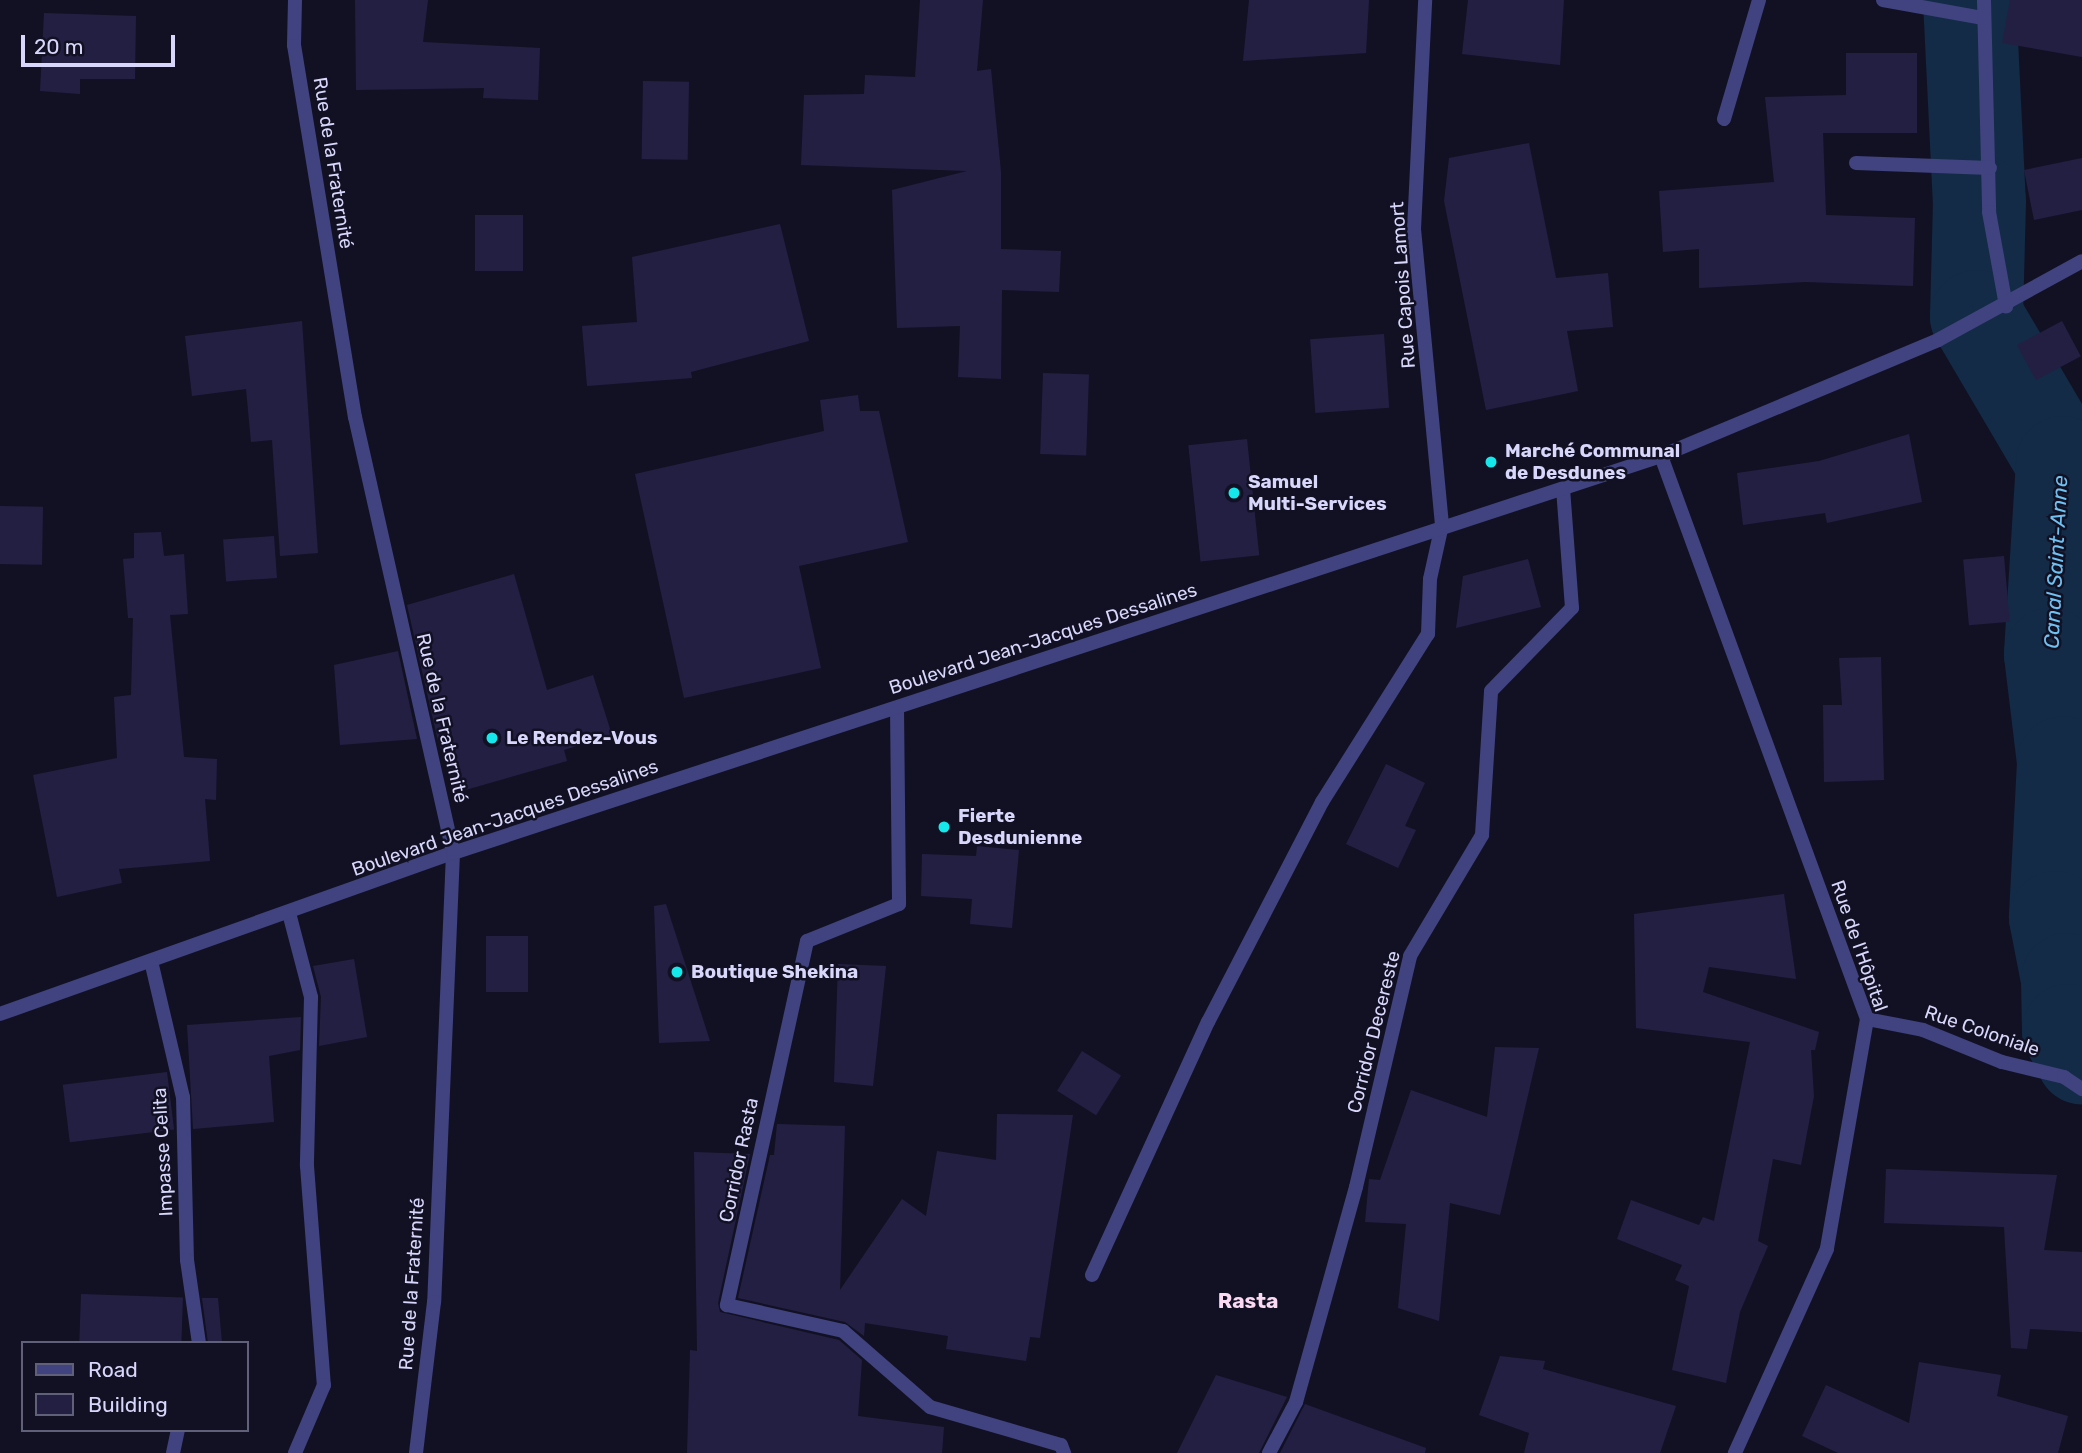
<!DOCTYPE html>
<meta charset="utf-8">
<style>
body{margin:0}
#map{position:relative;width:2082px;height:1453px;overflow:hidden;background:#121124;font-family:Rubik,sans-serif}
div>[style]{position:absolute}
.river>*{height:93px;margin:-46.5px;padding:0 46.5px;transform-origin:46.5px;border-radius:46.5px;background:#132b46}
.building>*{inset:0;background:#231f43;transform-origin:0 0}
.minor>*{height:14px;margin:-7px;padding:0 7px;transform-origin:7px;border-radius:7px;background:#40437f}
.tertiary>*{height:14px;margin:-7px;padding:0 7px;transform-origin:7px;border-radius:7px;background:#40437f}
.dots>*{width:19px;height:19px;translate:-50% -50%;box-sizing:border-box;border:4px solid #121124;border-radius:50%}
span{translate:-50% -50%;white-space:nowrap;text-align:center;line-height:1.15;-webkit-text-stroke:5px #121124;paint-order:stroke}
.street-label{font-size:19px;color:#d8d7fb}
.poi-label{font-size:19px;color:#d8d7fb;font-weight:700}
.left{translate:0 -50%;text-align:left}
.water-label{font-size:21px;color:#6fc1f2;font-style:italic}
.neighbourhood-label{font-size:21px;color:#fcd9f2;font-weight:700}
.legend{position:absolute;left:21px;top:1341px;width:228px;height:91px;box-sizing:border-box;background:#121124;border:2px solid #61607a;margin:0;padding:9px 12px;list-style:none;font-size:21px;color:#d8d7fb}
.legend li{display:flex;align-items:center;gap:14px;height:35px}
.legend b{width:35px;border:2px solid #61607a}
.scale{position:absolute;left:21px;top:35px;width:154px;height:32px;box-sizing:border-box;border:4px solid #d8d7fb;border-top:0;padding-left:9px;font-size:21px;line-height:24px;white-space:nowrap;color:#d8d7fb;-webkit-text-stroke:5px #121124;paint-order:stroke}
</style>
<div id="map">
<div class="river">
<i style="left:1969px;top:0;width:201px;rotate:87.2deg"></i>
<i style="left:1979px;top:201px;width:115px;rotate:91.5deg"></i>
<i style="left:1976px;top:316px;width:169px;rotate:59.5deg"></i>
<i style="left:2062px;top:462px;width:192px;rotate:93.6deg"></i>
<i style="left:2050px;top:654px;width:109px;rotate:83.1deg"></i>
<i style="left:2063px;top:762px;width:155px;rotate:93deg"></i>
<i style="left:2055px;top:917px;width:63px;rotate:79deg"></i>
<i style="left:2067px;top:979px;width:51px;rotate:88.9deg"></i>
<i style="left:2068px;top:1030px;width:31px;rotate:63deg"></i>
</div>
<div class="building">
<i style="clip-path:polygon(355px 0,428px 0,423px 42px,540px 48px,538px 100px,483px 98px,484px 88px,356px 90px)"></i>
<i style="clip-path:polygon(920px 0,983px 0,977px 71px,991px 69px,1001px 172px,1001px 249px,1061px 251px,1059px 292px,1002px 290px,1001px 379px,958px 377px,960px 326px,897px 328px,892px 190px,967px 171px,801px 165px,804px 95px,864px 94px,865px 75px,915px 77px)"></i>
<i style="clip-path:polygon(1249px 0,1369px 0,1366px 53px,1243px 61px)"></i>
<i style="clip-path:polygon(1468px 0,1564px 0,1560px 65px,1462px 54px)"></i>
<i style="clip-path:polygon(2010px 0,2082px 0,2082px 57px,2002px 43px)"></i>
<i style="clip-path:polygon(44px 13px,136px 16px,135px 79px,80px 79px,80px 94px,40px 91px)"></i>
<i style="clip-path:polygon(1846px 53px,1917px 53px,1917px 133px,1823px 133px,1826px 215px,1915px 218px,1913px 286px,1806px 282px,1699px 288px,1699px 249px,1663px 252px,1659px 191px,1774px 182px,1765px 97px,1846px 95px)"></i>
<i style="left:643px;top:81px;width:46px;height:78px;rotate:1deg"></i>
<i style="clip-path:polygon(1529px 143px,1556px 278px,1608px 273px,1613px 327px,1567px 331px,1578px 391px,1486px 410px,1444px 201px,1449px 158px)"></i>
<i style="clip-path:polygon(2082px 158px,2082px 210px,2034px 220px,2024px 170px)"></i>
<i style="left:475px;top:215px;width:48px;height:56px"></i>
<i style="clip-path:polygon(780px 224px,809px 341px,691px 372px,692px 378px,587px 386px,582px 326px,637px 322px,632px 257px)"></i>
<i style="clip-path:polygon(302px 321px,318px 553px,280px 556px,272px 440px,251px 442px,246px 389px,192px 396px,185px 336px)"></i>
<i style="left:2062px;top:321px;width:40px;height:51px;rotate:62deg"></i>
<i style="left:1384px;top:334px;width:74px;height:74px;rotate:86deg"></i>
<i style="left:1043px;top:373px;width:46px;height:81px;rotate:2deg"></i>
<i style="clip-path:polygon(858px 395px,860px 411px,879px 411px,908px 542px,799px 566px,821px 668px,684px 698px,635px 474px,824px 431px,820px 400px)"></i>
<i style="clip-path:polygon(1909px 434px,1922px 502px,1827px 523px,1825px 513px,1743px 525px,1737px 473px,1819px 461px)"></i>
<i style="left:1247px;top:439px;width:117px;height:59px;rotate:84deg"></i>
<i style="left:0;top:506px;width:43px;height:58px;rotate:1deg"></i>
<i style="clip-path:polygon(161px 532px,164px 556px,184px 554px,188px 614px,170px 615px,184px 757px,217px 759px,216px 800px,205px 799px,210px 861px,119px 869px,122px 883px,57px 897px,33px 775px,117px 758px,114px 697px,131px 695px,133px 618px,128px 618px,123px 559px,134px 558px,134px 533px)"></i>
<i style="left:274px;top:536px;width:42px;height:51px;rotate:86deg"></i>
<i style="left:2004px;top:556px;width:66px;height:41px;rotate:85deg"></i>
<i style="clip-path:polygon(1528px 559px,1541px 607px,1456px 628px,1463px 576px)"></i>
<i style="clip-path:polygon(514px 574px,547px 690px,593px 675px,612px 735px,564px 750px,567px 761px,455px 793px,437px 737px,407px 605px)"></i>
<i style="clip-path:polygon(398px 651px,417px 739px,340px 745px,334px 665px)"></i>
<i style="clip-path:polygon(1881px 657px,1884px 780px,1824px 782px,1823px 705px,1842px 705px,1839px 658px)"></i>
<i style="clip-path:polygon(1386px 764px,1425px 783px,1405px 826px,1416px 830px,1398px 868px,1346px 844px)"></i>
<i style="clip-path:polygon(977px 846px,1019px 850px,1012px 928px,970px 924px,972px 899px,921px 896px,922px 854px,976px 856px)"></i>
<i style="clip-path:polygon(1784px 894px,1796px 979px,1709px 967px,1703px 992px,1819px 1032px,1815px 1050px,1811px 1050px,1814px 1096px,1801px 1165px,1773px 1159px,1758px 1241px,1768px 1246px,1740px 1312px,1726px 1383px,1672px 1370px,1689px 1286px,1675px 1280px,1682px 1265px,1617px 1239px,1631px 1200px,1699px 1225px,1703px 1217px,1714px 1221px,1750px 1042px,1636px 1028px,1634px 914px)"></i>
<i style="clip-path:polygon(666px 904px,710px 1041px,659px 1043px,654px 906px)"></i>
<i style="left:486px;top:936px;width:42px;height:56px"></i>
<i style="clip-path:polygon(354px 959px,367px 1037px,319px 1046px,321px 997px,313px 966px)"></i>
<i style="clip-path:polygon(838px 964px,886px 966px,873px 1086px,834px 1082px)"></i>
<i style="clip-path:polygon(301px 1017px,300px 1050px,269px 1056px,274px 1122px,193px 1129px,187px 1025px)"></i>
<i style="clip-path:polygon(1495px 1047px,1539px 1048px,1500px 1215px,1450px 1203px,1439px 1321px,1398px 1308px,1406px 1224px,1365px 1222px,1369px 1179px,1380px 1180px,1411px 1090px,1487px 1117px)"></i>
<i style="left:1082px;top:1051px;width:46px;height:47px;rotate:32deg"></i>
<i style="left:167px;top:1072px;width:58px;height:105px;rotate:83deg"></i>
<i style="clip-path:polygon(997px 1114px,1073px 1115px,1040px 1338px,1030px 1337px,1026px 1361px,946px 1349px,948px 1336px,865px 1323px,864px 1336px,845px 1322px,738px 1298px,770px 1155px,774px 1155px,777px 1124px,845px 1126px,840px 1290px,902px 1199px,926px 1216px,937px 1151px,996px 1160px)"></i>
<i style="clip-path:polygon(694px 1152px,750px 1154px,718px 1303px,720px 1312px,839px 1340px,862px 1360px,858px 1416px,944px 1427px,942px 1453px,687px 1453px,690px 1350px,697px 1351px)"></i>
<i style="clip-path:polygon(1886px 1169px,2057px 1175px,2044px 1250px,2082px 1252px,2082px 1332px,2030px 1329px,2027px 1349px,2011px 1348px,2004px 1227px,1884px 1223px)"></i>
<i style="left:81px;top:1294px;width:102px;height:49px;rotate:2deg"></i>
<i style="clip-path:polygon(202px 1298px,218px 1298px,222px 1343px,208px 1343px)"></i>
<i style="clip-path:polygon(1500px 1356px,1545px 1361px,1543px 1369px,1676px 1406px,1660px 1453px,1524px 1453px,1529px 1433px,1479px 1415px)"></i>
<i style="clip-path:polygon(1919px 1362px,2001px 1375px,1997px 1396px,2068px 1416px,2058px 1453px,1838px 1453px,1802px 1436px,1826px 1385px,1909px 1423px)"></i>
<i style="clip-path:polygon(1216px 1375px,1287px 1397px,1259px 1453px,1177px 1453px)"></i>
<i style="clip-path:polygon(1305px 1404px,1426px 1448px,1425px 1453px,1280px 1453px)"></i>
</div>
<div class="minor">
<i style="left:295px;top:0;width:45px;rotate:91.3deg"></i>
<i style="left:294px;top:45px;width:377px;rotate:80.7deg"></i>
<i style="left:355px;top:417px;width:447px;rotate:77.3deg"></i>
<i style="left:453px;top:853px;width:449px;rotate:92.4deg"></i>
<i style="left:434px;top:1302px;width:152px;rotate:96.8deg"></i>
<i style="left:1883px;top:0;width:102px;rotate:10.2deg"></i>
<i style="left:1984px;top:0;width:212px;rotate:88.6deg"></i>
<i style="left:1989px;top:212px;width:96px;rotate:79.7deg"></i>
<i style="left:1724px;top:119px;width:124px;rotate:-73.6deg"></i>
<i style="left:1856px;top:163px;width:134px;rotate:2.1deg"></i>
<i style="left:1661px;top:456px;width:600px;rotate:69.9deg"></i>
<i style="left:1867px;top:1019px;width:233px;rotate:99.9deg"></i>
<i style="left:1827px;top:1249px;width:224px;rotate:114.3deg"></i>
<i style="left:897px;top:708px;width:196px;rotate:89.4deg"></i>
<i style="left:899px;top:904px;width:99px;rotate:158.1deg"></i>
<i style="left:807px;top:941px;width:373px;rotate:102.4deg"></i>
<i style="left:727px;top:1305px;width:119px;rotate:12.6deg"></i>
<i style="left:843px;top:1331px;width:116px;rotate:41.1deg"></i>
<i style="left:930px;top:1407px;width:136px;rotate:16.2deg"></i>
<i style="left:1061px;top:1445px;width:9px;rotate:69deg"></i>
<i style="left:289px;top:913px;width:87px;rotate:75.3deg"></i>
<i style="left:311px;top:997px;width:169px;rotate:91.4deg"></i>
<i style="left:307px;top:1166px;width:220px;rotate:85.6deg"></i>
<i style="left:324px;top:1385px;width:74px;rotate:113.1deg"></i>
<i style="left:151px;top:961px;width:140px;rotate:76.8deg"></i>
<i style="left:183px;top:1097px;width:163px;rotate:88.6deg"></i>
<i style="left:187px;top:1260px;width:84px;rotate:81.8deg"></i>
<i style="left:1867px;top:1019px;width:57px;rotate:11.1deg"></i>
<i style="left:1923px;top:1030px;width:85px;rotate:22.1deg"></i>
<i style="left:2002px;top:1062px;width:64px;rotate:13.6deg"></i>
<i style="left:2064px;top:1077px;width:22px;rotate:34deg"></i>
<i style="left:1092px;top:1275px;width:278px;rotate:-65.4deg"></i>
<i style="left:1208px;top:1022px;width:248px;rotate:-62.6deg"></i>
<i style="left:1322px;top:802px;width:199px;rotate:-57.8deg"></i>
<i style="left:1428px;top:634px;width:55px;rotate:-87.9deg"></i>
<i style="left:1430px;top:579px;width:55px;rotate:-77.5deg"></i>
<i style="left:1442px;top:525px;width:297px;rotate:-95.4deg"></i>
<i style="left:1414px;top:229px;width:229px;rotate:-87.2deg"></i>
<i style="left:173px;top:1453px;width:24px;rotate:-78deg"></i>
<i style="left:1269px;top:1453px;width:58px;rotate:-62.1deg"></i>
<i style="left:1296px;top:1402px;width:223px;rotate:-74.4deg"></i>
<i style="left:1356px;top:1187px;width:237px;rotate:-76.8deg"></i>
<i style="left:1410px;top:956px;width:141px;rotate:-59.2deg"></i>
<i style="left:1482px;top:835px;width:144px;rotate:-86.4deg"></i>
<i style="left:1491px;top:691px;width:116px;rotate:-45.7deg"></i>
<i style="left:1572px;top:608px;width:120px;rotate:-94.3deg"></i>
</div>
<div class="tertiary">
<i style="left:0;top:1014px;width:481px;rotate:-19.6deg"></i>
<i style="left:453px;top:853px;width:1272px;rotate:-18.19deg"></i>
<i style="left:1661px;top:456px;width:300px;rotate:-22.7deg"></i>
<i style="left:1938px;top:340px;width:164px;rotate:-28.7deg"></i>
</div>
<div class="dots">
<i style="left:1491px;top:462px;background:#15e7ea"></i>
<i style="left:1234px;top:493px;background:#15e7ea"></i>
<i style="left:492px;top:738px;background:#15e7ea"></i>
<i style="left:944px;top:827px;background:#15e7ea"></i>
<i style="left:677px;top:972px;background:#15e7ea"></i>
</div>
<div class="street-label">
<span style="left:333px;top:163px;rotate:81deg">Rue de la Fraternité</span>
<span style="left:1403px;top:285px;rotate:-94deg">Rue Capois Lamort</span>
<span style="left:1043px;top:639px;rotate:-18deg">Boulevard Jean-Jacques Dessalines</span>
<span style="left:442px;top:718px;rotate:77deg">Rue de la Fraternité</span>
<span style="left:505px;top:818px;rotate:-19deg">Boulevard Jean-Jacques Dessalines</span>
<span style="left:1859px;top:946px;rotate:71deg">Rue de l'Hôpital</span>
<span style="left:1982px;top:1031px;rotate:19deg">Rue Coloniale</span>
<span style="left:1374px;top:1032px;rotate:-76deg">Corridor Decereste</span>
<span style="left:163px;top:1152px;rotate:-93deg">Impasse Celita</span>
<span style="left:739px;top:1160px;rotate:-78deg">Corridor Rasta</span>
<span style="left:412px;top:1284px;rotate:-86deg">Rue de la Fraternité</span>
</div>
<div class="poi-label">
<span class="left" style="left:1505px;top:462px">Marché Communal<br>de Desdunes</span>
<span class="left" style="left:1248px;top:493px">Samuel<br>Multi-Services</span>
<span class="left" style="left:506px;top:738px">Le Rendez-Vous</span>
<span class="left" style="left:958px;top:827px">Fierte<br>Desdunienne</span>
<span class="left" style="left:691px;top:972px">Boutique Shekina</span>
</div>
<div class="water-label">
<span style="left:2056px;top:562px;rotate:-87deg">Canal Saint-Anne</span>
</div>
<div class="neighbourhood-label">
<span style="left:1248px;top:1301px">Rasta</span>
</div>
<ul class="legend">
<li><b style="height:9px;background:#40437f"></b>Road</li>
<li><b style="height:19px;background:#231f43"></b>Building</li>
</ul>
<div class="scale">20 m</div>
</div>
